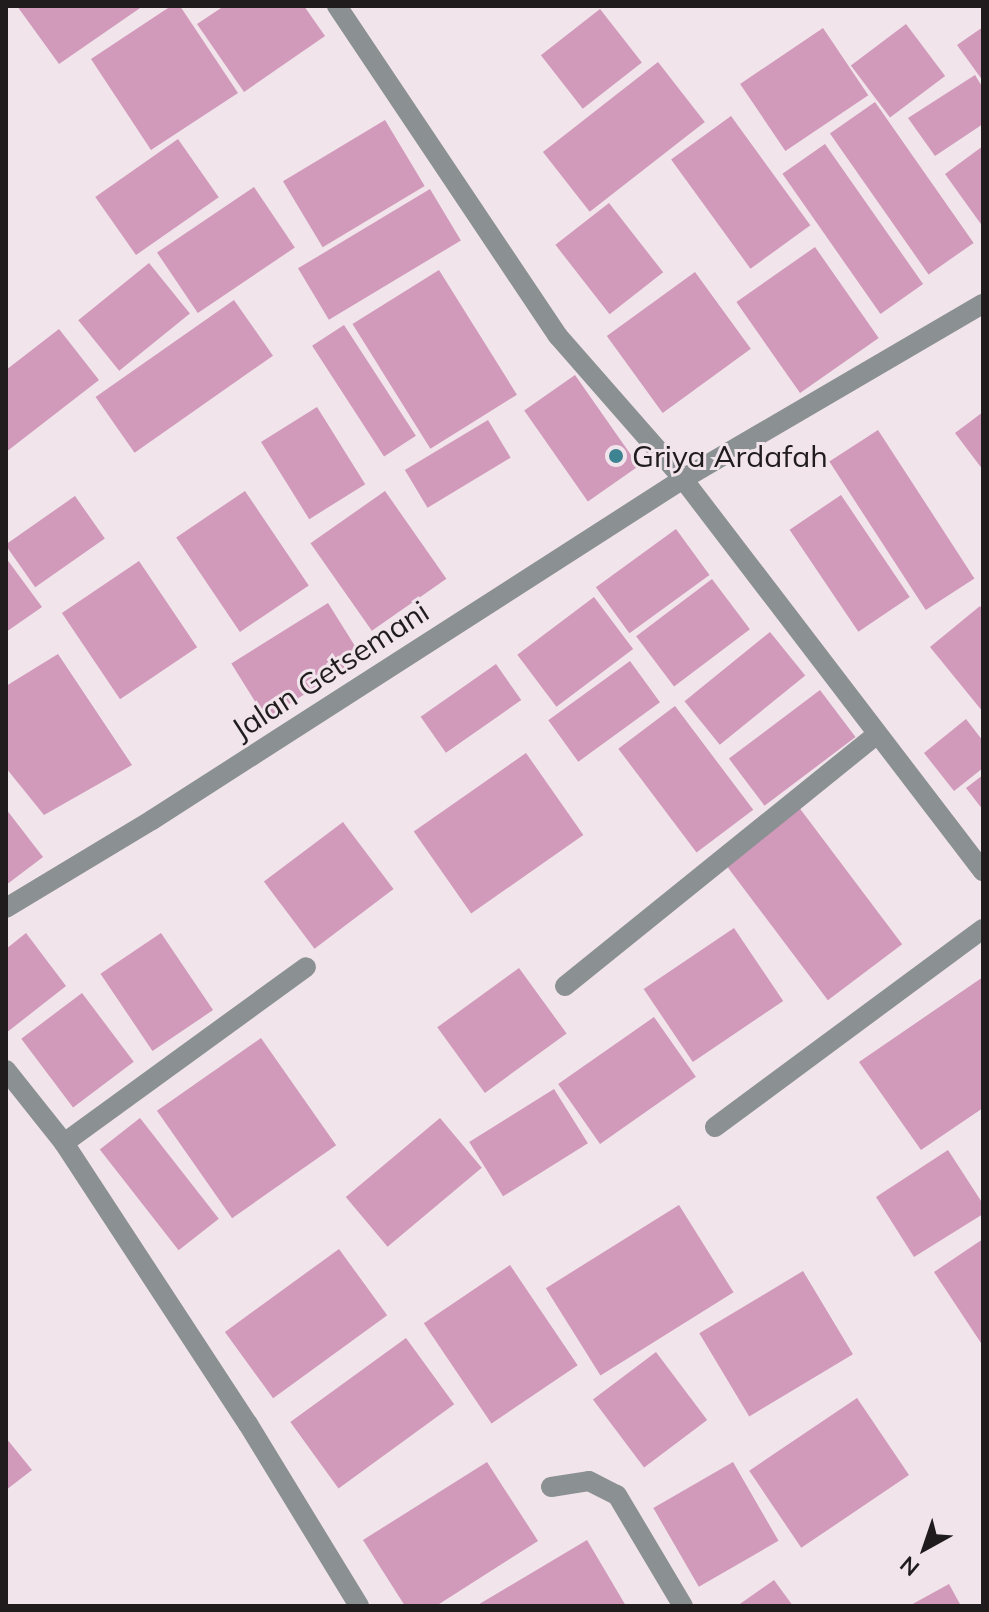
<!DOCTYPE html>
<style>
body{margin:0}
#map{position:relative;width:989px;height:1612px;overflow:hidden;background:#f1e4eb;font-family:Mulish,sans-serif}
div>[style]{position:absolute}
.building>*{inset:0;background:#d199ba;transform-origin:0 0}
.minor>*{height:20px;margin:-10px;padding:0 10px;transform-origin:10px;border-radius:10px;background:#8b9192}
.dots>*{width:22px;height:22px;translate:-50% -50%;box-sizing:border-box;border:4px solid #f1e4eb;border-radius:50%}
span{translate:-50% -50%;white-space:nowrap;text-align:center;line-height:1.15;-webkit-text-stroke:6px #f1e4eb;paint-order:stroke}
.poi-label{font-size:30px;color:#201c1e}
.left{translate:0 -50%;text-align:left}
.street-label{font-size:30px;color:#201c1e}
.frame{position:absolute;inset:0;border:8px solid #201c1e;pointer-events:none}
.north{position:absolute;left:885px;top:1508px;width:80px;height:80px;-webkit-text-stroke:6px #f1e4eb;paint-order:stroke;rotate:220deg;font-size:22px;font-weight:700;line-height:32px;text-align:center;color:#201c1e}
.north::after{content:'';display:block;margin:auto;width:28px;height:36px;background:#201c1e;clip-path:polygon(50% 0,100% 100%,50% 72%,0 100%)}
</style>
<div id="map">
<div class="building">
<i style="clip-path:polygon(17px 6px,143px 6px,59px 64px)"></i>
<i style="clip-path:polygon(171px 6px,180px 6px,238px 93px,151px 150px,91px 59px)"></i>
<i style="clip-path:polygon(224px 6px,304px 6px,325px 36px,244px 92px,197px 24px)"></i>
<i style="left:600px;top:9px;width:68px;height:75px;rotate:52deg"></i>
<i style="left:906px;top:24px;width:65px;height:69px;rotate:53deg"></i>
<i style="clip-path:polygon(983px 27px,983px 81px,957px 45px)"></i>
<i style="left:823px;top:28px;width:81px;height:100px;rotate:56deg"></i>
<i style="left:658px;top:62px;width:76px;height:146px;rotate:52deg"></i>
<i style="clip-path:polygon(975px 75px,983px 88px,983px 124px,935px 156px,908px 118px)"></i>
<i style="left:875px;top:102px;width:172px;height:55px;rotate:55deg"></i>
<i style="left:731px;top:116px;width:135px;height:74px;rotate:54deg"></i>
<i style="left:385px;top:120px;width:77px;height:119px;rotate:59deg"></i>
<i style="left:178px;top:139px;width:71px;height:101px;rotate:55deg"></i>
<i style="left:825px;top:144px;width:171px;height:52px;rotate:55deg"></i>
<i style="clip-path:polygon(983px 146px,983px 227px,945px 174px)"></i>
<i style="left:254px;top:187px;width:73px;height:117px;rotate:56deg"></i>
<i style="left:430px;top:189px;width:60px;height:154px;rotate:59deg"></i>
<i style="left:609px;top:203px;width:88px;height:68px;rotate:52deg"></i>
<i style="left:815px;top:247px;width:111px;height:96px;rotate:55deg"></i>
<i style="left:149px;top:263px;width:65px;height:91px;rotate:51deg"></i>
<i style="left:439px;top:270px;width:147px;height:102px;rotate:58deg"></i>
<i style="left:695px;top:272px;width:95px;height:109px;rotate:54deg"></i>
<i style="left:234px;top:300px;width:68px;height:169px;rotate:55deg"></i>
<i style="left:344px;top:325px;width:132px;height:38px;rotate:57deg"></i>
<i style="clip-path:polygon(59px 329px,99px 380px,6px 452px,6px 370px)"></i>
<i style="left:575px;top:375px;width:111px;height:62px;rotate:55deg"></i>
<i style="left:317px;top:407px;width:91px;height:66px;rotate:58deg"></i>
<i style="clip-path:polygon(983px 412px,983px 470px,955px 433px)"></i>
<i style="left:488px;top:420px;width:44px;height:97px;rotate:59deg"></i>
<i style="left:878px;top:430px;width:177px;height:58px;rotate:57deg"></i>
<i style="left:245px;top:491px;width:114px;height:83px;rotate:56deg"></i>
<i style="left:385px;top:491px;width:107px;height:91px;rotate:55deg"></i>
<i style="left:841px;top:495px;width:123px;height:62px;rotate:56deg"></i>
<i style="left:75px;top:496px;width:52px;height:85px;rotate:55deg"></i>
<i style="left:676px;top:529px;width:57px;height:99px;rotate:54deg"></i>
<i style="clip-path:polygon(6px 558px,42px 607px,6px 632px)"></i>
<i style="left:139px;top:561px;width:104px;height:93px;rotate:56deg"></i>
<i style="left:712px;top:579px;width:63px;height:95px;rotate:53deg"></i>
<i style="left:594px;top:597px;width:65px;height:96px;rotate:53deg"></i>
<i style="left:328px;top:603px;width:65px;height:114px;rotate:58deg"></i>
<i style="clip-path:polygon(980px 606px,983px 610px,983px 712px,930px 647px)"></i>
<i style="left:770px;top:632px;width:56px;height:110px;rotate:51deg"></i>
<i style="clip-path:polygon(58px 654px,132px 765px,44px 815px,6px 768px,6px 686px)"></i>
<i style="left:630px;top:661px;width:51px;height:101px;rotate:54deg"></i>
<i style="left:496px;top:664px;width:44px;height:92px;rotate:55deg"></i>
<i style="left:820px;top:690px;width:59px;height:114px;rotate:53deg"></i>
<i style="left:675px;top:706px;width:130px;height:71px;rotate:53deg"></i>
<i style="clip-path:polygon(966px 719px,983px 741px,983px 768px,954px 791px,924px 753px)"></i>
<i style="left:526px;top:753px;width:100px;height:137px;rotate:55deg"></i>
<i style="clip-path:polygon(983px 775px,983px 810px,966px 788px)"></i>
<i style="left:798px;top:806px;width:173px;height:93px;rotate:53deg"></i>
<i style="clip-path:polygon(6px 809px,43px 857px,6px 885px)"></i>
<i style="left:343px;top:822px;width:84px;height:99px;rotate:53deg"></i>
<i style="left:734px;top:928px;width:88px;height:109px;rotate:56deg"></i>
<i style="clip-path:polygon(26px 933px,66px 986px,6px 1033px,6px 949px)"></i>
<i style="left:161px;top:933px;width:93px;height:73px;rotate:56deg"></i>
<i style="left:519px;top:968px;width:81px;height:101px;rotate:54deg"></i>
<i style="clip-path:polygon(983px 977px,983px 1108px,921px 1150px,859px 1062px)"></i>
<i style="left:82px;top:993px;width:86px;height:76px;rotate:53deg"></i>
<i style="left:654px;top:1017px;width:73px;height:117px;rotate:55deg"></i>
<i style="left:261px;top:1038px;width:131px;height:127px;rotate:55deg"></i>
<i style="left:554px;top:1089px;width:64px;height:100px;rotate:58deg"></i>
<i style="left:140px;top:1118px;width:128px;height:51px;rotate:52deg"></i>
<i style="left:440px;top:1118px;width:65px;height:123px;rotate:50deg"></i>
<i style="clip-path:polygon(948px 1150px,983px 1204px,983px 1214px,914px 1257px,876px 1197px)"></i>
<i style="left:679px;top:1205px;width:103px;height:157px;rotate:58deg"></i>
<i style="clip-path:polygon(983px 1239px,983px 1346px,934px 1272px)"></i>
<i style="left:339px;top:1249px;width:82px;height:141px;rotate:54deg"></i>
<i style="left:510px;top:1265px;width:121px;height:104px;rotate:56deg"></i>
<i style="left:803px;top:1271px;width:97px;height:121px;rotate:59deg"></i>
<i style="left:406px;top:1338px;width:82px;height:143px;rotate:54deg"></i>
<i style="left:656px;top:1352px;width:85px;height:79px;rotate:53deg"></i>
<i style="left:857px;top:1398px;width:93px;height:130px;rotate:56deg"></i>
<i style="clip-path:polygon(6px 1438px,32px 1470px,6px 1490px)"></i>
<i style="clip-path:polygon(487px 1462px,538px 1541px,436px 1606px,405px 1606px,363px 1540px)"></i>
<i style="left:733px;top:1462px;width:91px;height:92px;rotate:60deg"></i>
<i style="clip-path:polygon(587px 1540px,626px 1606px,476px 1606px)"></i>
<i style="clip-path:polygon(774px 1580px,793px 1606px,737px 1606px)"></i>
<i style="clip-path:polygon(949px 1584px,961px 1606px,909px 1606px)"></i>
</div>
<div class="minor">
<i style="left:337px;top:6px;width:397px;rotate:56.2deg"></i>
<i style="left:558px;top:336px;width:190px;rotate:48.8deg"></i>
<i style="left:683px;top:479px;width:494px;rotate:52.6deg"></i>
<i style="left:6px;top:908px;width:170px;rotate:-31.1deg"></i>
<i style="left:152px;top:820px;width:631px;rotate:-32.71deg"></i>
<i style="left:683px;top:479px;width:347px;rotate:-30.3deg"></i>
<i style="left:565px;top:986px;width:401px;rotate:-38.9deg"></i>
<i style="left:6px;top:1070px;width:93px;rotate:51.5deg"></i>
<i style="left:64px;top:1143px;width:336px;rotate:56.8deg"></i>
<i style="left:248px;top:1424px;width:213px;rotate:58.6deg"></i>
<i style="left:715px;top:1127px;width:333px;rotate:-36.5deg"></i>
<i style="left:64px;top:1143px;width:299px;rotate:-36deg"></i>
<i style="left:551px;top:1487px;width:38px;rotate:-9deg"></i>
<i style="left:589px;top:1481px;width:31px;rotate:27deg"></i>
<i style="left:617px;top:1495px;width:129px;rotate:59.3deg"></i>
</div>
<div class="dots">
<i style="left:616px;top:456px;background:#3e8391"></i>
</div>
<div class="poi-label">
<span class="left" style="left:632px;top:456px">Griya Ardafah</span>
</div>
<div class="street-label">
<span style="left:330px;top:670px;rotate:-33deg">Jalan Getsemani</span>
</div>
<div class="frame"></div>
<div class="north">N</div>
</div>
